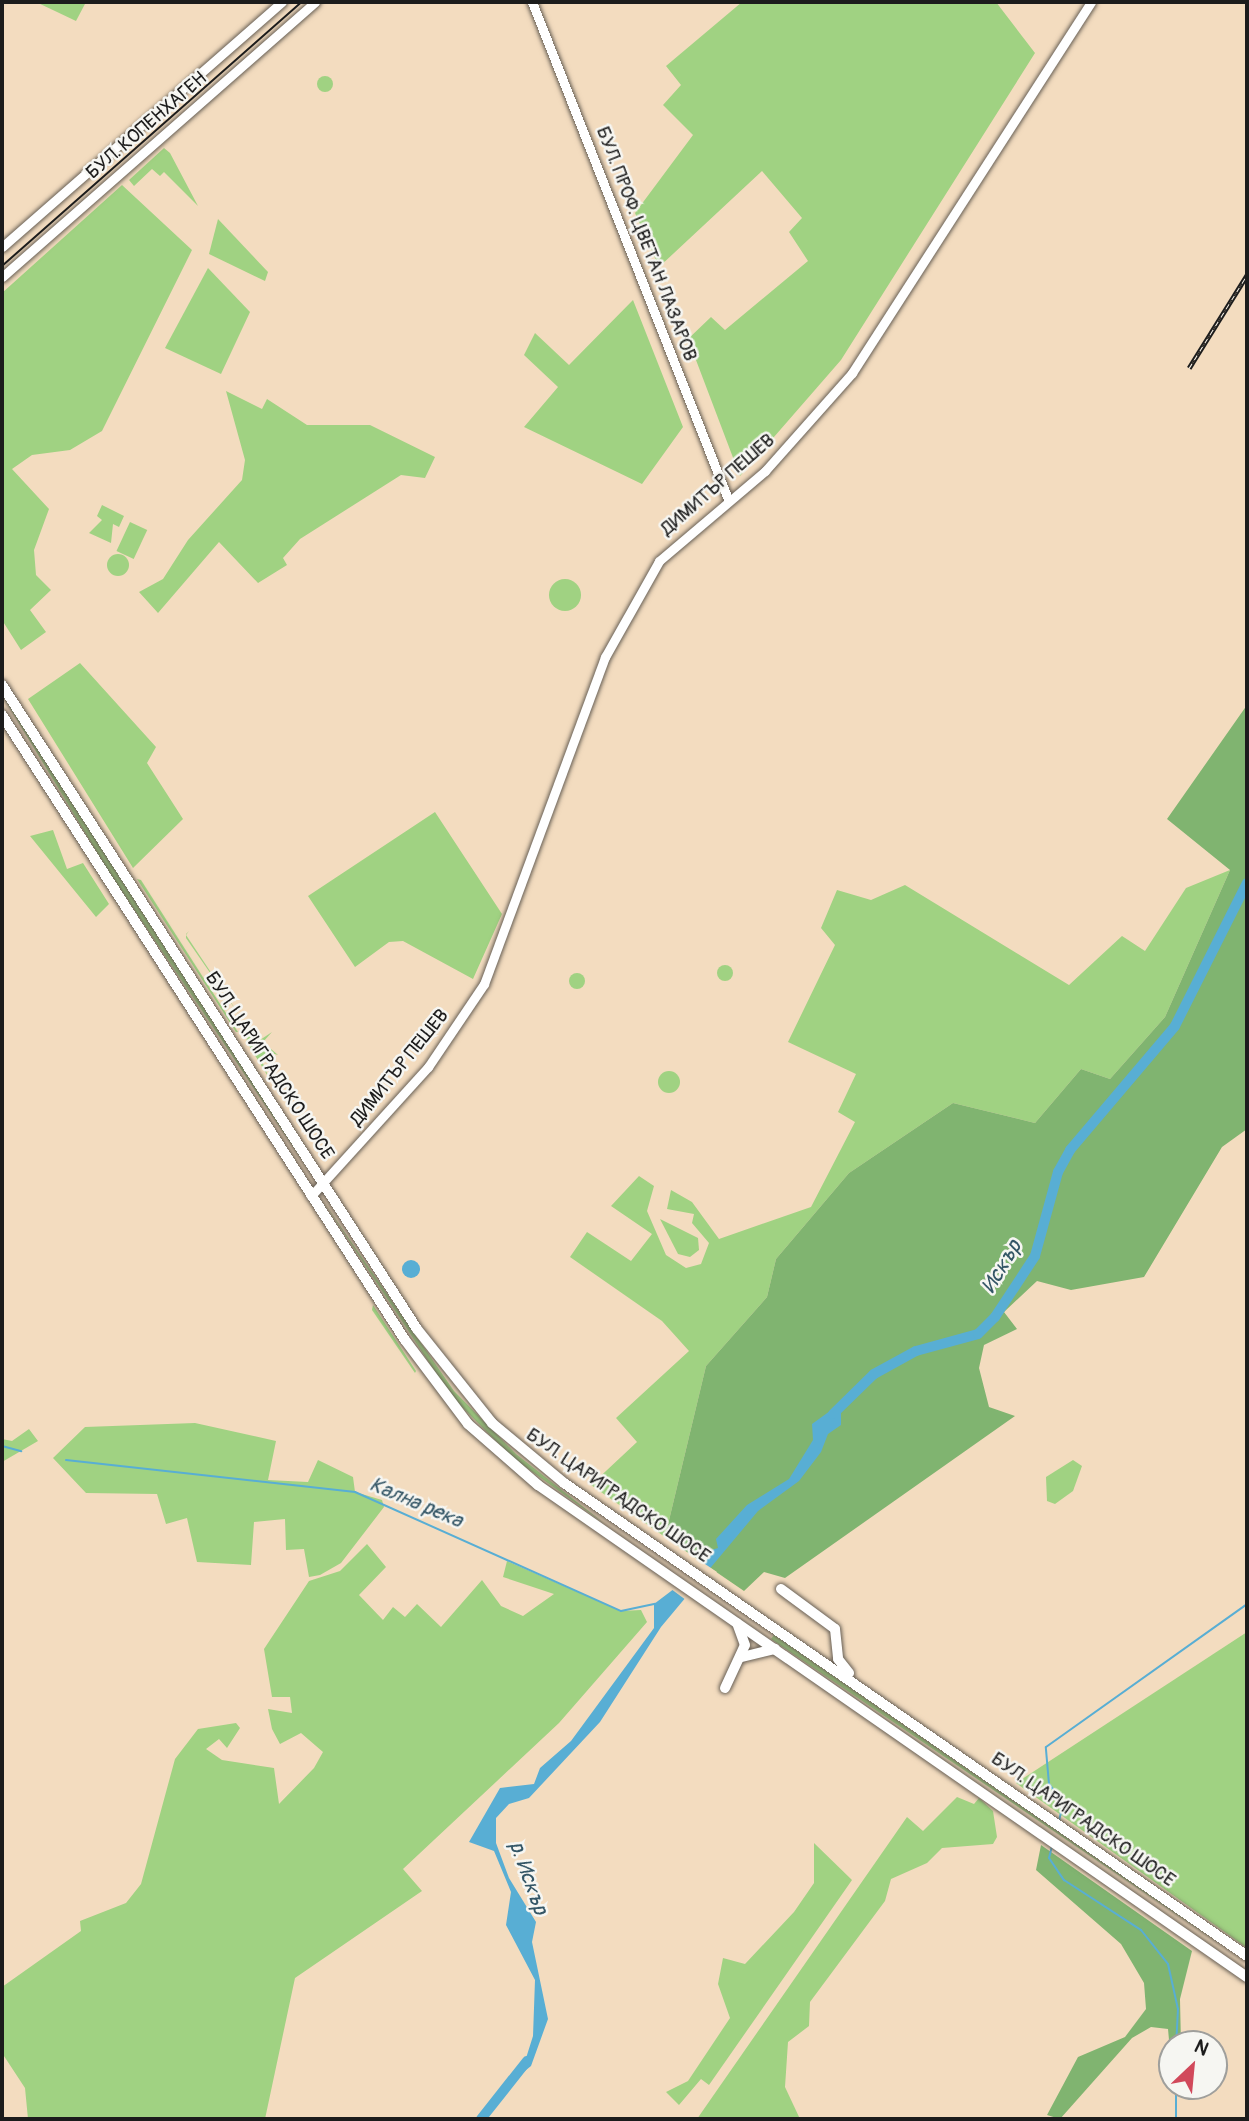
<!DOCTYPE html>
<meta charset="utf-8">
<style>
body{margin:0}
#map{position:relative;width:1249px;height:2121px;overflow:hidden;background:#f3dcbf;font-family:Pangolin,sans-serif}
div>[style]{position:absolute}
.green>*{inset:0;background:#a0d282;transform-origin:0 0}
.round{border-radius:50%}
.forest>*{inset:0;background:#80b470}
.water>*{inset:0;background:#58aed4}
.pier>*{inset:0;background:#f3dcbf}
.stream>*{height:2px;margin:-1px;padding:0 1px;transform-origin:1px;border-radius:1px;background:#58aed4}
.river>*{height:10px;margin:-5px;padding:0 5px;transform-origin:5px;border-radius:5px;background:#58aed4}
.roads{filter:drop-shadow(0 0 2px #675f55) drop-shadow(0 0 2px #675f55)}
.secondary>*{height:9px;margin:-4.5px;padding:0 4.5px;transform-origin:4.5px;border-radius:4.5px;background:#fff}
.trunk>*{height:10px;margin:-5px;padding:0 5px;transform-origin:5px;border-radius:5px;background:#fff}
.tram>*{height:2px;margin:-1px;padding:0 1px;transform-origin:1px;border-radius:1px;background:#1c1c1c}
.rail>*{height:4.5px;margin-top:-2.25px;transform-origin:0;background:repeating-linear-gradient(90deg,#f6f6f2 0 5px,#1c1c1c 0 10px);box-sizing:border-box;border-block:2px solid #1c1c1c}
span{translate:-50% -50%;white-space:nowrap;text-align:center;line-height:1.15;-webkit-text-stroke:5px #f6f6f2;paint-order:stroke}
.street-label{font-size:19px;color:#1c1c1c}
.water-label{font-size:21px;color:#345666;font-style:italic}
.frame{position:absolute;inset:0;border:4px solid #1c1c1c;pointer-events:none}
.north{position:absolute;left:1158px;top:2030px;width:70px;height:70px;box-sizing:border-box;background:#f6f6f2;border:2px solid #9f9f9c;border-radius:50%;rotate:26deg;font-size:19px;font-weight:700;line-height:28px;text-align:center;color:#1c1c1c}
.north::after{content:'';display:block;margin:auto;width:24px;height:32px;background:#d1495b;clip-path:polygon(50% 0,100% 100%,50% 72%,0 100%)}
</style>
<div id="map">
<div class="green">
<i style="clip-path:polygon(36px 2px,86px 2px,76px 21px)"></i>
<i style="clip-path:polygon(742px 2px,996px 2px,1035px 53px,841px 360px,740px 476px,688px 339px,711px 317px,725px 330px,808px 261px,789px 232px,802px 218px,762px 171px,659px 267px,635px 213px,693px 135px,663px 105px,681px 85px,666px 66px)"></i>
<i class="round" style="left:317px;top:76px;width:16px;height:16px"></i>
<i style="clip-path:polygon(164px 148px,170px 153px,198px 206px,164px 172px,160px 176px,152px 169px,134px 186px,129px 180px)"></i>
<i style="clip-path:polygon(122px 185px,192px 250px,102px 431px,70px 450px,32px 455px,12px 469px,49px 509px,34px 550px,36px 575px,51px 590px,30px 610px,46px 632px,21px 650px,2px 620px,2px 293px)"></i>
<i style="clip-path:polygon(218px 219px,268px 272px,265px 281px,209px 254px)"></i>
<i style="clip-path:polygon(208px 268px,250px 312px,221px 374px,165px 348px)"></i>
<i style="clip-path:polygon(633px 300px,683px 427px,642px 484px,524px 427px,558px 387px,524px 355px,535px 333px,569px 365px)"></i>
<i style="clip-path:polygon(226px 391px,262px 409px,267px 399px,307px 425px,370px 425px,435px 457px,425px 478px,401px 475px,300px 539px,283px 558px,287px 565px,258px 583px,219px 542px,158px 613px,139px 592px,163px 579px,188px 540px,242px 480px,245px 460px)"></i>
<i style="clip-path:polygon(102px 505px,124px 516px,119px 527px,113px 524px,111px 543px,89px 533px,102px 520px,97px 516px)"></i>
<i style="left:130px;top:522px;width:19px;height:32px;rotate:25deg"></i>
<i class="round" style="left:107px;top:554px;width:22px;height:22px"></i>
<i class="round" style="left:549px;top:579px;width:32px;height:32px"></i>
<i style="clip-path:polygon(80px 663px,156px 747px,147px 763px,183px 819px,133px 868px,28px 699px)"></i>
<i style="clip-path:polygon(2px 695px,42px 756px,310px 1172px,107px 869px)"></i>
<i style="clip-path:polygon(435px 812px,502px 914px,473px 979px,403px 941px,389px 942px,355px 967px,308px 896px)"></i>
<i style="clip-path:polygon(53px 830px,67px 869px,83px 863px,109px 904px,96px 917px,30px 836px)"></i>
<i style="clip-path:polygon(1230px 870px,1165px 1017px,1110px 1079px,1081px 1069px,1035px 1123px,953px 1103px,849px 1173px,776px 1259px,767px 1297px,706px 1366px,665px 1537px,591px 1485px,637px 1442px,616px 1418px,689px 1351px,662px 1321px,570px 1257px,587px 1232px,631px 1261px,652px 1234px,611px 1206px,639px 1176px,654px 1186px,647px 1211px,666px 1255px,686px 1268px,701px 1264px,709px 1243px,692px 1223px,694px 1214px,667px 1209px,671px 1190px,692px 1202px,719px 1239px,811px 1207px,855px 1122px,838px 1112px,856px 1074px,788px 1042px,835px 945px,821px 928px,837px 890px,871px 900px,905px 885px,1069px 985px,1122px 936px,1145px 951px,1186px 888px)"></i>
<i style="clip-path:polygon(137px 879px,141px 880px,238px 1032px,236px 1032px)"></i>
<i style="clip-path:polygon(189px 931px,186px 935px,244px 1022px,186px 938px,186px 934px)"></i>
<i class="round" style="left:717px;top:965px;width:16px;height:16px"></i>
<i class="round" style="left:569px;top:973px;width:16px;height:16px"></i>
<i style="clip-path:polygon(252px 1028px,260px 1040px,272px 1032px,263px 1042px,278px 1055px,268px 1052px,262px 1061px,269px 1078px,246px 1041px)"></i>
<i class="round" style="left:658px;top:1071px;width:22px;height:22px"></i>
<i style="clip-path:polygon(323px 1201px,454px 1391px,516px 1454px,605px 1524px,513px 1458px,451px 1396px)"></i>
<i style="clip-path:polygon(660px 1219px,698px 1238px,699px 1250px,690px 1257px,678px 1254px)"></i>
<i style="clip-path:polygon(373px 1305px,416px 1371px,415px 1373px,372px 1310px)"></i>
<i style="clip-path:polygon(195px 1423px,276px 1441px,268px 1480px,308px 1482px,318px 1460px,353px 1477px,355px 1492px,382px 1500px,384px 1507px,341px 1563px,320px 1575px,309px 1577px,304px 1549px,286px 1550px,285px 1519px,254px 1522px,251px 1565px,197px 1562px,187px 1518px,166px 1524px,157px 1494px,86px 1493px,53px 1458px,85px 1427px)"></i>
<i style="clip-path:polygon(29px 1429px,38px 1441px,2px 1462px,2px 1439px,12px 1441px)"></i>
<i style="clip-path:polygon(1073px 1460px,1082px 1466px,1073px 1491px,1055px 1504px,1047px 1501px,1046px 1477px)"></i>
<i style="clip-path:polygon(367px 1544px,386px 1567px,359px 1595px,383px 1620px,393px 1607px,405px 1617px,417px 1604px,441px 1627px,482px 1580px,501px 1606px,523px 1616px,554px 1594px,503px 1577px,507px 1561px,621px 1611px,641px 1610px,647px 1622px,559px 1723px,403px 1869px,422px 1891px,295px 1978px,265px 2119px,28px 2119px,25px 2088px,2px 2053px,2px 1987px,81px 1931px,80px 1921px,126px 1903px,141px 1884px,175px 1759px,198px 1729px,236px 1723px,240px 1728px,227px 1748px,219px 1739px,206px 1749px,222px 1760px,274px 1768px,279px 1804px,314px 1768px,323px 1752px,301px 1733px,280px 1744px,272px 1729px,268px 1709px,292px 1713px,290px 1697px,272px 1697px,264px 1649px,309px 1581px,340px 1571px)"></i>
<i style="clip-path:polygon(1247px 1632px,1247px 1948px,1016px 1783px)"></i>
<i style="clip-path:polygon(774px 1635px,1223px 1946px,771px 1639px)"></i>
<i style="clip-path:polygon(957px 1797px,974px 1804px,979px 1798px,993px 1811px,997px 1837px,993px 1844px,942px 1848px,927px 1863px,891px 1879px,885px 1901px,810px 2002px,809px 2026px,788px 2042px,785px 2087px,800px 2119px,697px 2119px,907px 1817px,923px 1831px)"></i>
<i style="clip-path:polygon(814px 1843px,852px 1880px,709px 2085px,701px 2079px,679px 2105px,666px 2092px,688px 2081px,730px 2018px,718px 1984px,723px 1958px,745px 1964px,794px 1912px,814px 1883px)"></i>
</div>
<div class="forest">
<i style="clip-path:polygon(1247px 705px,1247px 1129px,1222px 1147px,1144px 1277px,1071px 1290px,1037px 1281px,1004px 1312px,1017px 1329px,984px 1345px,979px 1368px,989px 1407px,1015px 1416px,785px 1578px,764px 1572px,744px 1591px,665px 1537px,706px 1366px,767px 1297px,776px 1259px,849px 1173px,953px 1103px,1035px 1123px,1081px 1069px,1110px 1079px,1165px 1017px,1230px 870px,1167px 819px)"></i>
<i style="clip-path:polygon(1041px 1845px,1192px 1951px,1180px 1999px,1181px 2044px,1172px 2044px,1170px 2051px,1168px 2029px,1151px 2027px,1132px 2038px,1060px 2119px,1047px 2115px,1078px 2057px,1125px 2037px,1146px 2009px,1144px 1983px,1121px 1944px,1036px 1870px)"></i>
</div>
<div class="water">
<i class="round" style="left:402px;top:1260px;width:18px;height:18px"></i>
<i style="clip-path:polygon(841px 1403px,841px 1425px,828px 1434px,821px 1452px,799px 1481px,758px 1511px,661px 1627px,600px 1722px,529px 1798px,509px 1804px,496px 1818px,496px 1843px,509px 1878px,536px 1922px,532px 1942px,548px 2019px,531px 2066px,521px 2074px,533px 2036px,535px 1980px,506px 1925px,511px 1892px,494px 1851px,469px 1842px,500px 1788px,534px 1784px,540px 1768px,571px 1741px,654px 1628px,654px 1604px,691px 1576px,705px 1552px,718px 1548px,716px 1539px,747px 1505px,789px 1479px,813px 1440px,812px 1424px)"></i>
</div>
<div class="pier">
<i style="clip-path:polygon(699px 1560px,717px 1572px,690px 1603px,667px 1586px)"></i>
</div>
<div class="stream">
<i style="left:2px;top:1446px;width:20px;rotate:15deg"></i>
<i style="left:66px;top:1460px;width:291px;rotate:6.3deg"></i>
<i style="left:355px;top:1492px;width:291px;rotate:24.1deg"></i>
<i style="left:621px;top:1611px;width:35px;rotate:-12deg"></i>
<i style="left:1059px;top:1821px;width:18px;rotate:-77deg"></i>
<i style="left:1063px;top:1803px;width:24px;rotate:-126deg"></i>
<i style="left:1049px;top:1784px;width:37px;rotate:-95deg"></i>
<i style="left:1046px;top:1747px;width:247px;rotate:-35.4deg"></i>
<i style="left:1052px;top:1846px;width:12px;rotate:104deg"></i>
<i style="left:1049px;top:1858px;width:27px;rotate:56deg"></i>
<i style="left:1064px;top:1880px;width:92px;rotate:33deg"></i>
<i style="left:1141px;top:1930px;width:43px;rotate:51.5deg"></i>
<i style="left:1168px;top:1964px;width:46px;rotate:77.5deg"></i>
<i style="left:1178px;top:2009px;width:35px;rotate:93deg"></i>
<i style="left:1176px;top:2086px;width:33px;rotate:90deg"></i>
</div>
<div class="river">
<i style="left:833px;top:1414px;width:57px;rotate:-44.3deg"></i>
<i style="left:874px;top:1374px;width:48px;rotate:-28.7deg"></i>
<i style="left:916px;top:1351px;width:64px;rotate:-15.3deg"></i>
<i style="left:978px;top:1334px;width:24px;rotate:-45deg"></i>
<i style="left:995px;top:1317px;width:73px;rotate:-56.7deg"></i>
<i style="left:1035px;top:1256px;width:87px;rotate:-74.7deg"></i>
<i style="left:1058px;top:1172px;width:25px;rotate:-61deg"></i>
<i style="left:1070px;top:1150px;width:162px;rotate:-49.7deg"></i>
<i style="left:1175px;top:1026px;width:160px;rotate:-63.3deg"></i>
<i style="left:481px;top:2119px;width:74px;rotate:-51.6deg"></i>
</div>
<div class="roads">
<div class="secondary">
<i style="left:532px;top:2px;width:534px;rotate:68.48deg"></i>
<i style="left:2px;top:247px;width:372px;rotate:-41.2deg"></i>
<i style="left:2px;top:277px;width:417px;rotate:-41.3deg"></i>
<i style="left:311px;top:1196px;width:174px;rotate:-47.8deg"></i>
<i style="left:428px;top:1067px;width:100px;rotate:-56deg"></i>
<i style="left:484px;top:984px;width:349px;rotate:-69.7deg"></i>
<i style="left:605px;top:657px;width:110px;rotate:-60.6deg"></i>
<i style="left:659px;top:561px;width:139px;rotate:-40.3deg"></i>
<i style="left:765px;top:471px;width:131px;rotate:-48.4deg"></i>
<i style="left:852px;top:373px;width:441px;rotate:-57.2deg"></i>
</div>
<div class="trunk">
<i style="left:2px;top:685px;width:766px;rotate:57.2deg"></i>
<i style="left:417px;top:1329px;width:120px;rotate:51.4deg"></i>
<i style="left:492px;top:1423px;width:94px;rotate:39.8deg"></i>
<i style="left:564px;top:1483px;width:831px;rotate:34.7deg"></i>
<i style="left:2px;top:715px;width:744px;rotate:57.19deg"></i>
<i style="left:405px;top:1340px;width:105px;rotate:53.1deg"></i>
<i style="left:468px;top:1424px;width:93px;rotate:41.1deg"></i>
<i style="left:538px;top:1485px;width:863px;rotate:34.76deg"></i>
<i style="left:781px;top:1589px;width:67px;rotate:36.5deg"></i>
<i style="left:835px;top:1629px;width:30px;rotate:84deg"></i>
<i style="left:838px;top:1659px;width:18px;rotate:52deg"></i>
<i style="left:742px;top:1657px;width:34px;rotate:-14deg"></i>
<i style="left:725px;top:1688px;width:47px;rotate:-65.1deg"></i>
<i style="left:745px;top:1645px;width:23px;rotate:-110deg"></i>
</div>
</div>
<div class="tram">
<i style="left:2px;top:266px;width:399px;rotate:-41.4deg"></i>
</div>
<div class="rail">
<i style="left:1189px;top:368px;width:110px;rotate:-58.1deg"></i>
</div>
<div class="street-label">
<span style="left:147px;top:126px;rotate:-41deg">БУЛ. КОПЕНХАГЕН</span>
<span style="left:646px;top:244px;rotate:69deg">БУЛ. ПРОФ. ЦВЕТАН ЛАЗАРОВ</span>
<span style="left:718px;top:485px;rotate:-41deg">ДИМИТЪР ПЕШЕВ</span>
<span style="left:269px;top:1066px;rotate:57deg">БУЛ. ЦАРИГРАДСКО ШОСЕ</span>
<span style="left:400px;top:1068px;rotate:-51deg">ДИМИТЪР ПЕШЕВ</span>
<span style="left:618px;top:1496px;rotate:35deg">БУЛ. ЦАРИГРАДСКО ШОСЕ</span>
<span style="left:1083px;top:1820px;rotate:35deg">БУЛ. ЦАРИГРАДСКО ШОСЕ</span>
</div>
<div class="water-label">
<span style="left:1002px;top:1267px;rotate:-59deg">Искър</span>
<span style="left:416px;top:1503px;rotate:23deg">Кална река</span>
<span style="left:528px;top:1878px;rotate:70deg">р. Искър</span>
</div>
<div class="frame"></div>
<div class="north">N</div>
</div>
